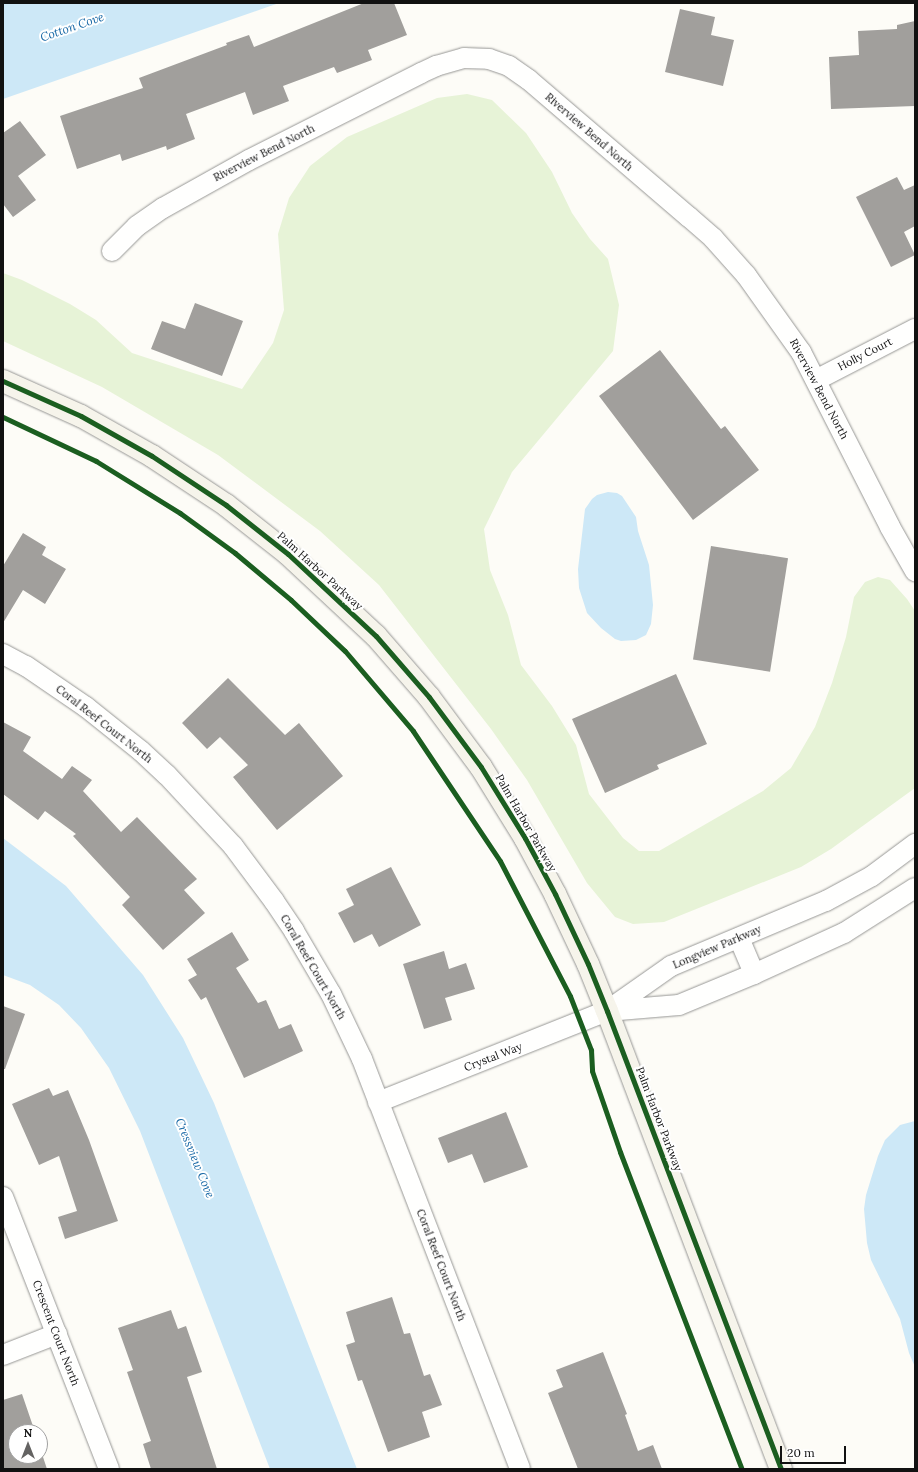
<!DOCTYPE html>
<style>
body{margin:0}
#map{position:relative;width:918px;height:1472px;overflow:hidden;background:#fdfcf7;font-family:Lora,serif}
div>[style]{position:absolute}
.green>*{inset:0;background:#e7f3d7}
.water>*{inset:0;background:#cde8f7}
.building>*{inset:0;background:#a19f9c;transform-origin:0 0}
.roads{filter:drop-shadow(0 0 1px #979795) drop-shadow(0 0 1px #979795)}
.street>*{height:20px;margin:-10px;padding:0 10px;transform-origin:10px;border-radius:10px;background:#fffffe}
.secondary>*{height:22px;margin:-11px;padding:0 11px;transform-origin:11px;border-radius:11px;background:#f6f4eb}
.cycleway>*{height:5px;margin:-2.5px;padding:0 2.5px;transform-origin:2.5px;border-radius:2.5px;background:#1b5e20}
span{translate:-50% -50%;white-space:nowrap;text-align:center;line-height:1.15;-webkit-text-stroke:4px #fff;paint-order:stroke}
.street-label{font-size:11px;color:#111}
.water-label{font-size:12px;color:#1768a6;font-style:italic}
.frame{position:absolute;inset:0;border:4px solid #111;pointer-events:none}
.north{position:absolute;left:8px;top:1424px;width:40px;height:40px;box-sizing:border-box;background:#fff;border:1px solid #a0a0a0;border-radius:50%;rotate:0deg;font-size:11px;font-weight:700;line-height:16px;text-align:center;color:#111}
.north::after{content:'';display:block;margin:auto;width:14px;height:18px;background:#646362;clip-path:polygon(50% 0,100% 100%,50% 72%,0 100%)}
.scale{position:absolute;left:780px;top:1446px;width:66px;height:18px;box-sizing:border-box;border:2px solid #111;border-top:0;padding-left:5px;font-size:12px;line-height:14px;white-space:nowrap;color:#111;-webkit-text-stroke:3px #fff;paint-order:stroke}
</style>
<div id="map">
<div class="green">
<i style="clip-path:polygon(467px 94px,492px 100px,526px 133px,552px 172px,572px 213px,590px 239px,608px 259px,619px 305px,613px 351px,512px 472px,484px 529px,490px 570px,508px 615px,521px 665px,552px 706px,576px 745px,589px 794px,623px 838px,639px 851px,659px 851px,763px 791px,791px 768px,815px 727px,832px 683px,846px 637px,854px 597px,865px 582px,878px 577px,890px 580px,907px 599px,915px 611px,915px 788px,831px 849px,801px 867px,664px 922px,633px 924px,615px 917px,587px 883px,527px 780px,491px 729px,379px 585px,320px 531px,218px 455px,102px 387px,3px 341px,3px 273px,22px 280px,70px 304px,96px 320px,132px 353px,242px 389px,273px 343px,284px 310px,278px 234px,289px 198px,310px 166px,347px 137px,437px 98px)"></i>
</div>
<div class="water">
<i style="clip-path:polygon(6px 3px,279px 3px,3px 99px,3px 4px)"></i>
<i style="clip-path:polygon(608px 492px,617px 493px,622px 496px,636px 517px,638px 531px,649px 565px,653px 605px,651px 624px,646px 635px,636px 640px,621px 641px,615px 639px,601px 628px,587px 613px,579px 588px,578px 569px,585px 509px,592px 499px,597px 495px)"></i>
<i style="clip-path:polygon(3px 838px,66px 886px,143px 975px,183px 1038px,214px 1103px,357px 1469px,270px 1469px,140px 1131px,109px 1068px,81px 1028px,59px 1005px,30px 985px,3px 975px)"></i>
<i style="clip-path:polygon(915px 1121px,915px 1367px,909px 1353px,900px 1319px,871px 1260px,867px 1243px,864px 1209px,866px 1195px,878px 1156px,885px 1140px,900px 1125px)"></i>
</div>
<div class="building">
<i style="clip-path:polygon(364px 3px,394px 3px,407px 35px,368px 50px,372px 60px,337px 73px,334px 67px,283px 86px,289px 101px,253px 115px,245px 92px,186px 114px,195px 139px,167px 150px,166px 146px,122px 161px,120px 154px,77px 169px,60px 116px,143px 88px,139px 78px,227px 45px,226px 43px,249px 35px,254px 47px)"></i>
<i style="clip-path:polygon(680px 9px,715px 17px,711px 35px,734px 40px,723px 86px,665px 72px)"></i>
<i style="clip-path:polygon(915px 21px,915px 106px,831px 109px,829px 57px,859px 55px,858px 31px,897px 29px,897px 25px)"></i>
<i style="clip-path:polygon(20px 121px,46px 155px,18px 176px,36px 200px,13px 217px,3px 204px,3px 133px)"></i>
<i style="clip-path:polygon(897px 177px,904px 190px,915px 185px,915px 226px,904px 232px,915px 255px,891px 267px,856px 197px)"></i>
<i style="clip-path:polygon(195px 303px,243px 321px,222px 376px,151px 349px,162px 321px,185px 329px)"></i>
<i style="clip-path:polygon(660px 350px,721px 429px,725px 426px,759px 470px,693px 520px,599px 396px)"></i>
<i style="clip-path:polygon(23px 533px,46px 547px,42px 555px,66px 569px,45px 604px,23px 590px,3px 623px,3px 566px)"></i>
<i style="left:711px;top:546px;width:78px;height:115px;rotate:9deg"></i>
<i style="clip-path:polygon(676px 674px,707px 744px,657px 765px,659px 769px,605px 793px,572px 719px)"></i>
<i style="clip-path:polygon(228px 678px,285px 735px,299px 723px,343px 776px,277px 830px,233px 777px,248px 765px,220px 737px,207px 749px,182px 723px)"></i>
<i style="clip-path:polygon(3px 722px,31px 737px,23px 751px,62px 779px,72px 766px,92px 780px,83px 791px,121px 832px,137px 817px,197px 879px,184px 890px,205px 913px,163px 950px,122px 905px,130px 897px,73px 836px,76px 834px,45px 811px,38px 820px,3px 794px)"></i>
<i style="clip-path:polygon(391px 867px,421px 925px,379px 947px,372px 934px,354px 943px,338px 913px,354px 905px,346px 889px)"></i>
<i style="clip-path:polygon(232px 932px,249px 960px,236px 968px,258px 1003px,266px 1000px,279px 1029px,291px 1024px,303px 1051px,244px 1078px,206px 997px,201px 1000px,188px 980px,197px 975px,187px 959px)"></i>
<i style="clip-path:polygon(444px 951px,449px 969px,466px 963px,475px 989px,445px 998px,452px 1020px,424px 1029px,403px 964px)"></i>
<i style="clip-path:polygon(3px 1006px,25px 1014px,5px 1069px,3px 1069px)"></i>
<i style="clip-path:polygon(49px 1088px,53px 1096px,68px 1090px,89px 1140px,118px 1221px,65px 1239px,58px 1217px,77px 1211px,59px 1156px,39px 1165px,12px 1104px)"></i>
<i style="clip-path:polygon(506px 1112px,528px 1167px,484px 1183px,472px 1154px,448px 1163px,438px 1138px)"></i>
<i style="clip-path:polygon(392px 1297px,404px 1334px,410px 1333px,424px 1376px,430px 1374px,442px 1405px,422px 1412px,430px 1437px,388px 1452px,362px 1380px,358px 1381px,346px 1345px,355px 1342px,346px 1312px)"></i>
<i style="clip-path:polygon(171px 1310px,178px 1329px,186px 1326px,202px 1372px,187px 1377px,217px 1469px,151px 1469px,143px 1444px,151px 1441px,127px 1372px,133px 1370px,118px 1328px)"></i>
<i style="clip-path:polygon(603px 1352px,627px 1414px,625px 1415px,638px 1451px,653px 1445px,662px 1469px,578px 1469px,548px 1393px,563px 1387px,556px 1370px)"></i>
<i style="clip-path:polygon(22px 1394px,35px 1432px,16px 1432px,16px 1456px,40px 1456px,40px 1448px,47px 1469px,3px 1469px,3px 1400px)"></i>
</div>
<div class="roads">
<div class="street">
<i style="left:112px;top:251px;width:35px;rotate:-45deg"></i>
<i style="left:137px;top:226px;width:32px;rotate:-35deg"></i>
<i style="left:163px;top:208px;width:98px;rotate:-29.2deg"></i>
<i style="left:249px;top:160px;width:193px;rotate:-26.8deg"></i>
<i style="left:421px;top:73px;width:17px;rotate:-25deg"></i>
<i style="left:436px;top:66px;width:29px;rotate:-16deg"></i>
<i style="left:464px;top:58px;width:25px;rotate:2deg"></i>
<i style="left:489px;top:59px;width:21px;rotate:19deg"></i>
<i style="left:509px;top:66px;width:24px;rotate:35deg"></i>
<i style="left:529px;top:80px;width:211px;rotate:40.6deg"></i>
<i style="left:689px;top:217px;width:32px;rotate:41deg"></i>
<i style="left:713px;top:238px;width:50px;rotate:48.3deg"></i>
<i style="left:746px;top:275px;width:95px;rotate:54.5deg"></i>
<i style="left:801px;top:352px;width:196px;rotate:63deg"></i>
<i style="left:890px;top:527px;width:51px;rotate:60.4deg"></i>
<i style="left:816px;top:380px;width:111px;rotate:-27.3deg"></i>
<i style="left:3px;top:654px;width:26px;rotate:28deg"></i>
<i style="left:26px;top:666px;width:73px;rotate:34.3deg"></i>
<i style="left:86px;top:707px;width:70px;rotate:38.7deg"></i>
<i style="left:141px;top:751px;width:35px;rotate:43deg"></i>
<i style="left:167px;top:775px;width:97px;rotate:47.1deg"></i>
<i style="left:233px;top:846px;width:69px;rotate:53.3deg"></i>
<i style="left:274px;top:901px;width:36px;rotate:56deg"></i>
<i style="left:294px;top:931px;width:73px;rotate:59.6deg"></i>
<i style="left:331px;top:994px;width:72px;rotate:64.5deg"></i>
<i style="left:362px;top:1059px;width:439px;rotate:68.9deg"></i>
<i style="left:739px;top:938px;width:39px;rotate:67deg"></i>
<i style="left:607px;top:1011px;width:72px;rotate:-4.8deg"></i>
<i style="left:679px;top:1005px;width:81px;rotate:-22.5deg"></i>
<i style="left:754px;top:974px;width:99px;rotate:-24.5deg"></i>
<i style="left:844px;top:933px;width:84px;rotate:-32.4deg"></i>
<i style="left:378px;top:1102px;width:246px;rotate:-21.7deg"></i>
<i style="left:607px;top:1011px;width:78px;rotate:-35.1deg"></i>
<i style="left:671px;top:966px;width:168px;rotate:-22.8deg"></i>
<i style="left:826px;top:901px;width:52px;rotate:-28.5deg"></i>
<i style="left:872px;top:876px;width:54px;rotate:-36.7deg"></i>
<i style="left:3px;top:1197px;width:292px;rotate:68.7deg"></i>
<i style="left:3px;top:1355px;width:58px;rotate:-21.3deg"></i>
</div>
<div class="secondary">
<i style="left:3px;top:381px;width:85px;rotate:24.2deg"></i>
<i style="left:81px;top:416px;width:81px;rotate:29.4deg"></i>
<i style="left:152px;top:456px;width:89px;rotate:33.5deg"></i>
<i style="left:226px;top:505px;width:79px;rotate:38.3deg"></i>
<i style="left:288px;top:554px;width:120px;rotate:43deg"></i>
<i style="left:376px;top:636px;width:81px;rotate:49deg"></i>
<i style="left:429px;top:697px;width:87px;rotate:53.4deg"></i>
<i style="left:481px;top:767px;width:84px;rotate:58.2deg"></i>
<i style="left:525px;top:838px;width:64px;rotate:61.8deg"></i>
<i style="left:555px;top:894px;width:77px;rotate:64.8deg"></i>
<i style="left:588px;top:964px;width:51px;rotate:68deg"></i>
<i style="left:607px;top:1011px;width:490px;rotate:69.2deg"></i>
</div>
</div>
<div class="cycleway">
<i style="left:3px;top:381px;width:85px;rotate:24.2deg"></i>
<i style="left:81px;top:416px;width:81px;rotate:29.4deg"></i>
<i style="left:152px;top:456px;width:89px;rotate:33.5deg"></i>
<i style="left:226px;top:505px;width:79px;rotate:38.3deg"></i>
<i style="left:288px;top:554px;width:120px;rotate:43deg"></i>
<i style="left:376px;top:636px;width:81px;rotate:49deg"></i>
<i style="left:429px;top:697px;width:87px;rotate:53.4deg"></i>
<i style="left:481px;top:767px;width:84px;rotate:58.2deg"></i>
<i style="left:525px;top:838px;width:64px;rotate:61.8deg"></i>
<i style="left:555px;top:894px;width:77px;rotate:64.8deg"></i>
<i style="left:588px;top:964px;width:51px;rotate:68deg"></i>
<i style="left:607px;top:1011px;width:490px;rotate:69.2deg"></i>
<i style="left:3px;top:417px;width:103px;rotate:25.3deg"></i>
<i style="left:96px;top:461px;width:99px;rotate:31.8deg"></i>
<i style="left:180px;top:513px;width:68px;rotate:36deg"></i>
<i style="left:235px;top:553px;width:73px;rotate:40deg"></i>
<i style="left:291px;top:600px;width:74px;rotate:43.4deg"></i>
<i style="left:345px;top:651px;width:105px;rotate:49.6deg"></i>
<i style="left:413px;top:731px;width:156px;rotate:56.2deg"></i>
<i style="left:500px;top:861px;width:152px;rotate:62.6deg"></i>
<i style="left:570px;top:996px;width:58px;rotate:68.7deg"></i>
<i style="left:591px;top:1050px;width:21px;rotate:87deg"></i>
<i style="left:592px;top:1071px;width:86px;rotate:70.9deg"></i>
<i style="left:620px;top:1152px;width:340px;rotate:69deg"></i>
</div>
<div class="street-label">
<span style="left:589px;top:132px;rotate:41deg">Riverview Bend North</span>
<span style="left:264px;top:153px;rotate:-27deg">Riverview Bend North</span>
<span style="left:865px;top:354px;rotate:-27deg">Holly Court</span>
<span style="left:819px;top:389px;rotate:62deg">Riverview Bend North</span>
<span style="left:320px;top:571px;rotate:42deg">Palm Harbor Parkway</span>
<span style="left:104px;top:724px;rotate:38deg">Coral Reef Court North</span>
<span style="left:526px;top:823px;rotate:60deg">Palm Harbor Parkway</span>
<span style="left:717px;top:947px;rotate:-23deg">Longview Parkway</span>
<span style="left:313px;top:967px;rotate:60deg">Coral Reef Court North</span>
<span style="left:493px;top:1057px;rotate:-21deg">Crystal Way</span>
<span style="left:659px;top:1119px;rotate:69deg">Palm Harbor Parkway</span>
<span style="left:441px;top:1265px;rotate:69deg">Coral Reef Court North</span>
<span style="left:56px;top:1333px;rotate:69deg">Crescent Court North</span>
</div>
<div class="water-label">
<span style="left:72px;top:27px;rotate:-19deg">Cotton Cove</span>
<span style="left:195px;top:1158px;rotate:68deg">Cressview Cove</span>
</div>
<div class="frame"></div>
<div class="north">N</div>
<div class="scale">20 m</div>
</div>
